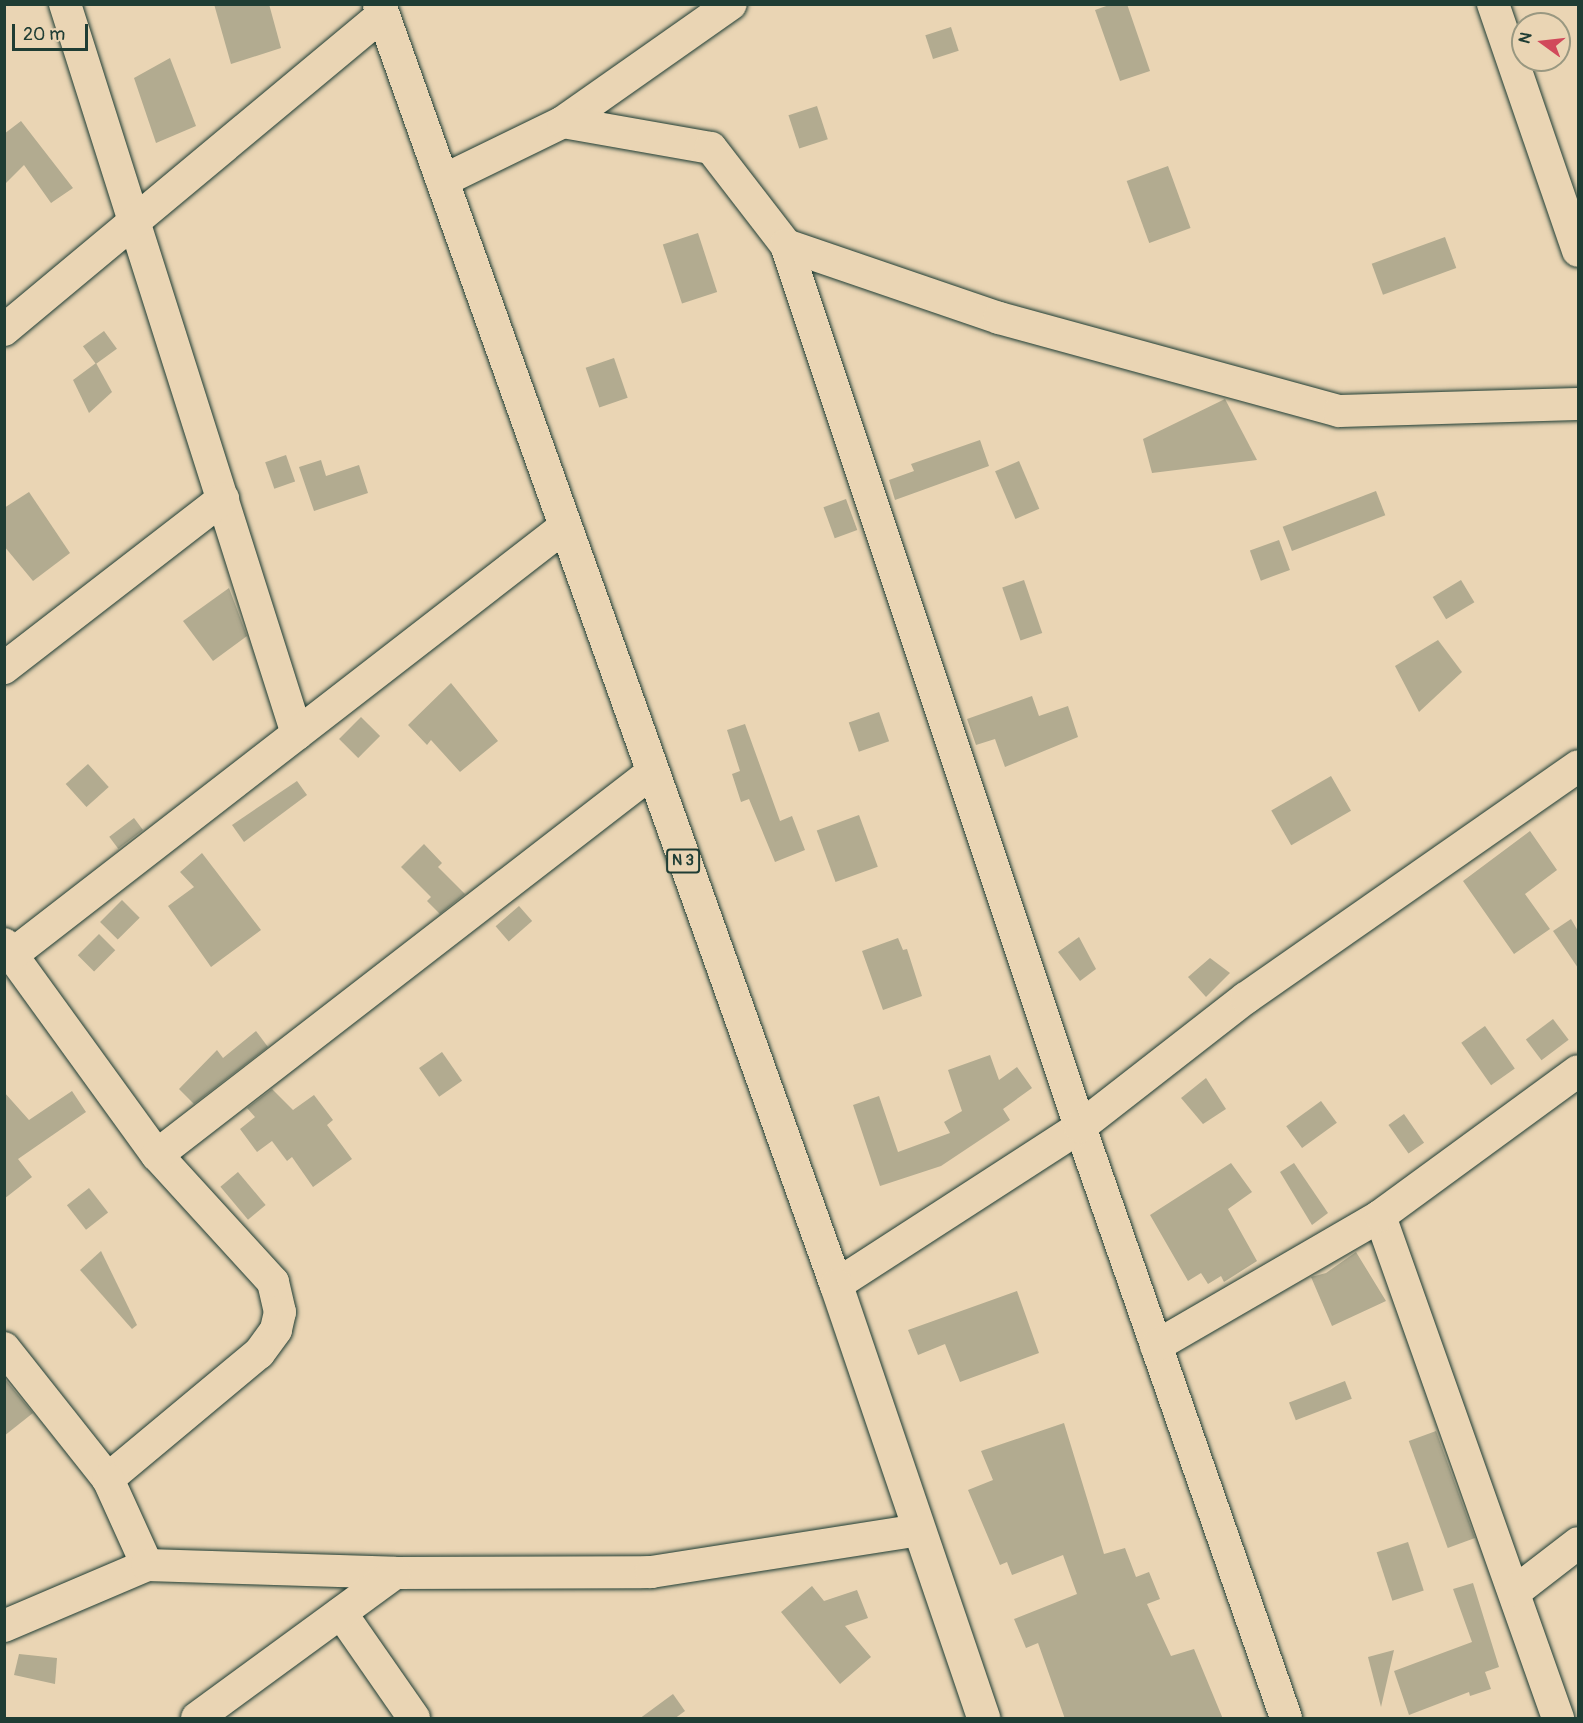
<!DOCTYPE html>
<style>
body{margin:0}
#map{position:relative;width:1583px;height:1723px;overflow:hidden;background:#ead5b4;font-family:Pangolin,sans-serif}
div>[style]{position:absolute}
.building>*{inset:0;background:#b2ab90;transform-origin:0 0}
.roads{filter:drop-shadow(0 0 2px #1f3d34) drop-shadow(0 0 2px #1f3d34)}
.minor>*{height:32px;margin:-16px;padding:0 16px;transform-origin:16px;border-radius:16px;background:#ead5b4}
.primary>*{height:33px;margin:-16.5px;padding:0 16.5px;transform-origin:16.5px;border-radius:16.5px;background:#ead5b4}
span{translate:-50% -50%;white-space:nowrap;text-align:center;line-height:1.15;-webkit-text-stroke:5px #ead5b4;paint-order:stroke}
.shield-label span{padding:2px 4px;background:#ead5b4;border:2px solid;border-radius:4px;-webkit-text-stroke-width:0}
.shield-label{font-size:15px;color:#1f3d34;font-weight:700}
.frame{position:absolute;inset:0;border:6px solid #1f3d34;pointer-events:none}
.north{position:absolute;left:1511px;top:12px;width:60px;height:60px;box-sizing:border-box;background:#ead5b4;border:2px solid #999881;border-radius:50%;rotate:285deg;font-size:16px;font-weight:700;line-height:24px;text-align:center;color:#1f3d34}
.north::after{content:'';display:block;margin:auto;width:21px;height:27px;background:#d1495b;clip-path:polygon(50% 0,100% 100%,50% 72%,0 100%)}
.scale{position:absolute;left:12px;top:24px;width:76px;height:27px;box-sizing:border-box;border:3px solid #1f3d34;border-top:0;padding-left:8px;font-size:18px;line-height:21px;white-space:nowrap;color:#1f3d34;-webkit-text-stroke:4px #ead5b4;paint-order:stroke}
</style>
<div id="map">
<div class="building">
<i style="clip-path:polygon(214px 4px,269px 4px,281px 48px,231px 64px)"></i>
<i style="clip-path:polygon(1112px 4px,1127px 4px,1150px 71px,1120px 81px,1095px 10px)"></i>
<i style="left:951px;top:27px;width:25px;height:27px;rotate:72deg"></i>
<i style="clip-path:polygon(170px 58px,196px 126px,156px 143px,134px 78px)"></i>
<i style="left:817px;top:106px;width:35px;height:30px;rotate:72deg"></i>
<i style="clip-path:polygon(21px 121px,73px 188px,51px 203px,24px 165px,4px 185px,4px 134px)"></i>
<i style="left:1168px;top:166px;width:66px;height:44px;rotate:70deg"></i>
<i style="left:698px;top:233px;width:62px;height:37px;rotate:72deg"></i>
<i style="left:1445px;top:237px;width:33px;height:78px;rotate:70deg"></i>
<i style="left:104px;top:331px;width:22px;height:26px;rotate:54deg"></i>
<i style="left:614px;top:358px;width:42px;height:30px;rotate:71deg"></i>
<i style="clip-path:polygon(96px 363px,112px 392px,89px 413px,73px 380px)"></i>
<i style="clip-path:polygon(1225px 399px,1257px 460px,1152px 473px,1143px 439px)"></i>
<i style="clip-path:polygon(980px 440px,989px 466px,895px 500px,889px 480px,914px 471px,911px 464px)"></i>
<i style="left:286px;top:455px;width:28px;height:22px;rotate:71deg"></i>
<i style="clip-path:polygon(321px 460px,326px 476px,359px 465px,368px 493px,314px 511px,299px 467px)"></i>
<i style="left:1019px;top:461px;width:52px;height:26px;rotate:67deg"></i>
<i style="left:1376px;top:491px;width:26px;height:100px;rotate:69deg"></i>
<i style="clip-path:polygon(29px 492px,70px 553px,33px 581px,4px 546px,4px 508px)"></i>
<i style="left:846px;top:499px;width:33px;height:24px;rotate:70deg"></i>
<i style="left:1279px;top:540px;width:32px;height:31px;rotate:70deg"></i>
<i style="left:1024px;top:580px;width:56px;height:23px;rotate:71deg"></i>
<i style="left:1461px;top:580px;width:26px;height:33px;rotate:59deg"></i>
<i style="clip-path:polygon(229px 588px,247px 636px,213px 661px,183px 621px)"></i>
<i style="clip-path:polygon(1438px 640px,1462px 672px,1419px 712px,1395px 666px)"></i>
<i style="clip-path:polygon(451px 683px,498px 741px,460px 772px,431px 740px,427px 745px,408px 725px)"></i>
<i style="clip-path:polygon(1032px 696px,1039px 716px,1068px 706px,1078px 737px,1005px 767px,995px 739px,976px 745px,967px 719px)"></i>
<i style="left:879px;top:712px;width:31px;height:32px;rotate:71deg"></i>
<i style="left:361px;top:717px;width:27px;height:31px;rotate:45deg"></i>
<i style="clip-path:polygon(745px 724px,780px 821px,792px 816px,805px 850px,775px 862px,749px 799px,741px 802px,732px 774px,740px 771px,727px 730px)"></i>
<i style="left:88px;top:764px;width:31px;height:30px;rotate:48deg"></i>
<i style="left:1331px;top:776px;width:40px;height:69px;rotate:60deg"></i>
<i style="clip-path:polygon(297px 781px,307px 795px,244px 842px,232px 825px)"></i>
<i style="left:859px;top:815px;width:55px;height:45px;rotate:70deg"></i>
<i style="left:134px;top:818px;width:15px;height:31px;rotate:53deg"></i>
<i style="clip-path:polygon(1530px 831px,1557px 870px,1525px 894px,1550px 929px,1514px 954px,1463px 881px)"></i>
<i style="clip-path:polygon(424px 844px,442px 863px,438px 867px,465px 894px,440px 914px,427px 901px,431px 897px,401px 867px)"></i>
<i style="clip-path:polygon(202px 853px,261px 930px,211px 967px,168px 906px,194px 887px,180px 872px)"></i>
<i style="left:122px;top:900px;width:25px;height:31px;rotate:45deg"></i>
<i style="left:519px;top:906px;width:20px;height:31px;rotate:49deg"></i>
<i style="clip-path:polygon(1571px 919px,1578px 931px,1578px 968px,1553px 931px)"></i>
<i style="left:99px;top:934px;width:23px;height:30px;rotate:45deg"></i>
<i style="clip-path:polygon(1079px 937px,1096px 969px,1080px 981px,1058px 952px)"></i>
<i style="clip-path:polygon(898px 938px,903px 950px,907px 949px,922px 996px,883px 1010px,862px 951px)"></i>
<i style="clip-path:polygon(1210px 958px,1230px 973px,1206px 997px,1188px 977px)"></i>
<i style="left:1553px;top:1019px;width:26px;height:34px;rotate:53deg"></i>
<i style="left:1485px;top:1026px;width:52px;height:29px;rotate:55deg"></i>
<i style="clip-path:polygon(256px 1031px,268px 1047px,194px 1104px,179px 1089px,217px 1050px,223px 1058px)"></i>
<i style="left:442px;top:1052px;width:35px;height:28px;rotate:55deg"></i>
<i style="clip-path:polygon(990px 1055px,999px 1080px,1017px 1067px,1032px 1088px,1003px 1109px,1010px 1120px,941px 1166px,880px 1186px,853px 1105px,879px 1096px,898px 1152px,950px 1133px,944px 1122px,962px 1111px,948px 1070px)"></i>
<i style="clip-path:polygon(1206px 1078px,1226px 1109px,1203px 1124px,1181px 1098px)"></i>
<i style="clip-path:polygon(272px 1089px,293px 1110px,314px 1095px,333px 1120px,327px 1125px,352px 1159px,313px 1187px,292px 1157px,287px 1161px,272px 1141px,257px 1152px,240px 1129px,255px 1117px,247px 1108px)"></i>
<i style="clip-path:polygon(72px 1091px,86px 1112px,18px 1159px,32px 1177px,4px 1199px,4px 1092px,29px 1120px)"></i>
<i style="left:1321px;top:1101px;width:27px;height:43px;rotate:54deg"></i>
<i style="left:1404px;top:1114px;width:35px;height:19px;rotate:55deg"></i>
<i style="clip-path:polygon(1231px 1163px,1252px 1192px,1228px 1209px,1257px 1261px,1224px 1282px,1221px 1276px,1208px 1284px,1201px 1273px,1188px 1281px,1150px 1215px)"></i>
<i style="clip-path:polygon(1294px 1163px,1328px 1213px,1312px 1225px,1280px 1172px)"></i>
<i style="left:238px;top:1172px;width:43px;height:23px;rotate:50deg"></i>
<i style="left:89px;top:1188px;width:31px;height:28px;rotate:52deg"></i>
<i style="clip-path:polygon(101px 1251px,137px 1325px,132px 1329px,80px 1270px)"></i>
<i style="clip-path:polygon(1356px 1252px,1386px 1301px,1332px 1326px,1311px 1277px,1326px 1273px)"></i>
<i style="clip-path:polygon(1017px 1291px,1039px 1353px,960px 1382px,945px 1344px,918px 1355px,908px 1330px)"></i>
<i style="clip-path:polygon(4px 1378px,33px 1413px,4px 1436px)"></i>
<i style="left:1345px;top:1381px;width:19px;height:60px;rotate:69deg"></i>
<i style="clip-path:polygon(1064px 1423px,1104px 1554px,1125px 1548px,1136px 1577px,1149px 1572px,1160px 1599px,1147px 1604px,1171px 1656px,1194px 1649px,1223px 1719px,1065px 1719px,1038px 1643px,1026px 1648px,1014px 1619px,1077px 1594px,1063px 1555px,1012px 1575px,1007px 1562px,1000px 1565px,968px 1490px,993px 1480px,981px 1451px)"></i>
<i style="left:1436px;top:1431px;width:114px;height:29px;rotate:70deg"></i>
<i style="left:1408px;top:1542px;width:51px;height:33px;rotate:72deg"></i>
<i style="clip-path:polygon(1473px 1583px,1499px 1667px,1485px 1672px,1491px 1689px,1470px 1696px,1469px 1692px,1409px 1715px,1394px 1671px,1472px 1642px,1453px 1589px)"></i>
<i style="clip-path:polygon(812px 1586px,824px 1601px,857px 1590px,868px 1618px,845px 1626px,871px 1657px,840px 1684px,781px 1612px)"></i>
<i style="clip-path:polygon(1394px 1650px,1381px 1707px,1368px 1657px)"></i>
<i style="clip-path:polygon(19px 1654px,57px 1658px,55px 1684px,14px 1675px)"></i>
<i style="clip-path:polygon(673px 1694px,685px 1711px,674px 1719px,639px 1719px)"></i>
</div>
<div class="roads">
<div class="minor">
<i style="left:65px;top:4px;width:766px;rotate:72.37deg"></i>
<i style="left:1493px;top:4px;width:261px;rotate:71deg"></i>
<i style="left:563px;top:122px;width:205px;rotate:-35.1deg"></i>
<i style="left:442px;top:181px;width:135px;rotate:-26deg"></i>
<i style="left:563px;top:122px;width:150px;rotate:10deg"></i>
<i style="left:711px;top:148px;width:123px;rotate:52.3deg"></i>
<i style="left:786px;top:245px;width:225px;rotate:18.9deg"></i>
<i style="left:999px;top:318px;width:352px;rotate:15.3deg"></i>
<i style="left:1339px;top:411px;width:239px;rotate:-1.7deg"></i>
<i style="left:786px;top:245px;width:930px;rotate:71.57deg"></i>
<i style="left:1080px;top:1127px;width:626px;rotate:70.78deg"></i>
<i style="left:4px;top:330px;width:493px;rotate:-39.8deg"></i>
<i style="left:4px;top:668px;width:277px;rotate:-37.7deg"></i>
<i style="left:4px;top:944px;width:261px;rotate:54.1deg"></i>
<i style="left:157px;top:1155px;width:172px;rotate:47.6deg"></i>
<i style="left:273px;top:1282px;width:31px;rotate:77deg"></i>
<i style="left:280px;top:1312px;width:18px;rotate:103deg"></i>
<i style="left:276px;top:1330px;width:29px;rotate:126deg"></i>
<i style="left:259px;top:1353px;width:197px;rotate:140.2deg"></i>
<i style="left:13px;top:954px;width:697px;rotate:-37.77deg"></i>
<i style="left:157px;top:1155px;width:624px;rotate:-37.71deg"></i>
<i style="left:1380px;top:1216px;width:533px;rotate:70.48deg"></i>
<i style="left:836px;top:1285px;width:291px;rotate:-32.9deg"></i>
<i style="left:1080px;top:1127px;width:210px;rotate:-37.9deg"></i>
<i style="left:1246px;top:998px;width:405px;rotate:-34.9deg"></i>
<i style="left:1156px;top:1346px;width:259px;rotate:-30.1deg"></i>
<i style="left:1380px;top:1216px;width:245px;rotate:-36.2deg"></i>
<i style="left:4px;top:1348px;width:167px;rotate:51.6deg"></i>
<i style="left:108px;top:1479px;width:94px;rotate:65.6deg"></i>
<i style="left:1516px;top:1591px;width:78px;rotate:-37.7deg"></i>
<i style="left:341px;top:1613px;width:128px;rotate:55.2deg"></i>
<i style="left:4px;top:1626px;width:155px;rotate:-23.1deg"></i>
<i style="left:147px;top:1565px;width:248px;rotate:1.8deg"></i>
<i style="left:395px;top:1573px;width:256px;rotate:-0.2deg"></i>
<i style="left:651px;top:1572px;width:271px;rotate:-8.9deg"></i>
<i style="left:197px;top:1718px;width:245px;rotate:-36.2deg"></i>
</div>
<div class="primary">
<i style="left:379px;top:4px;width:1360px;rotate:70.37deg"></i>
<i style="left:836px;top:1285px;width:457px;rotate:71.2deg"></i>
</div>
</div>
<div class="shield-label">
<span style="left:683px;top:861px">N 3</span>
</div>
<div class="frame"></div>
<div class="north">N</div>
<div class="scale">20 m</div>
</div>
